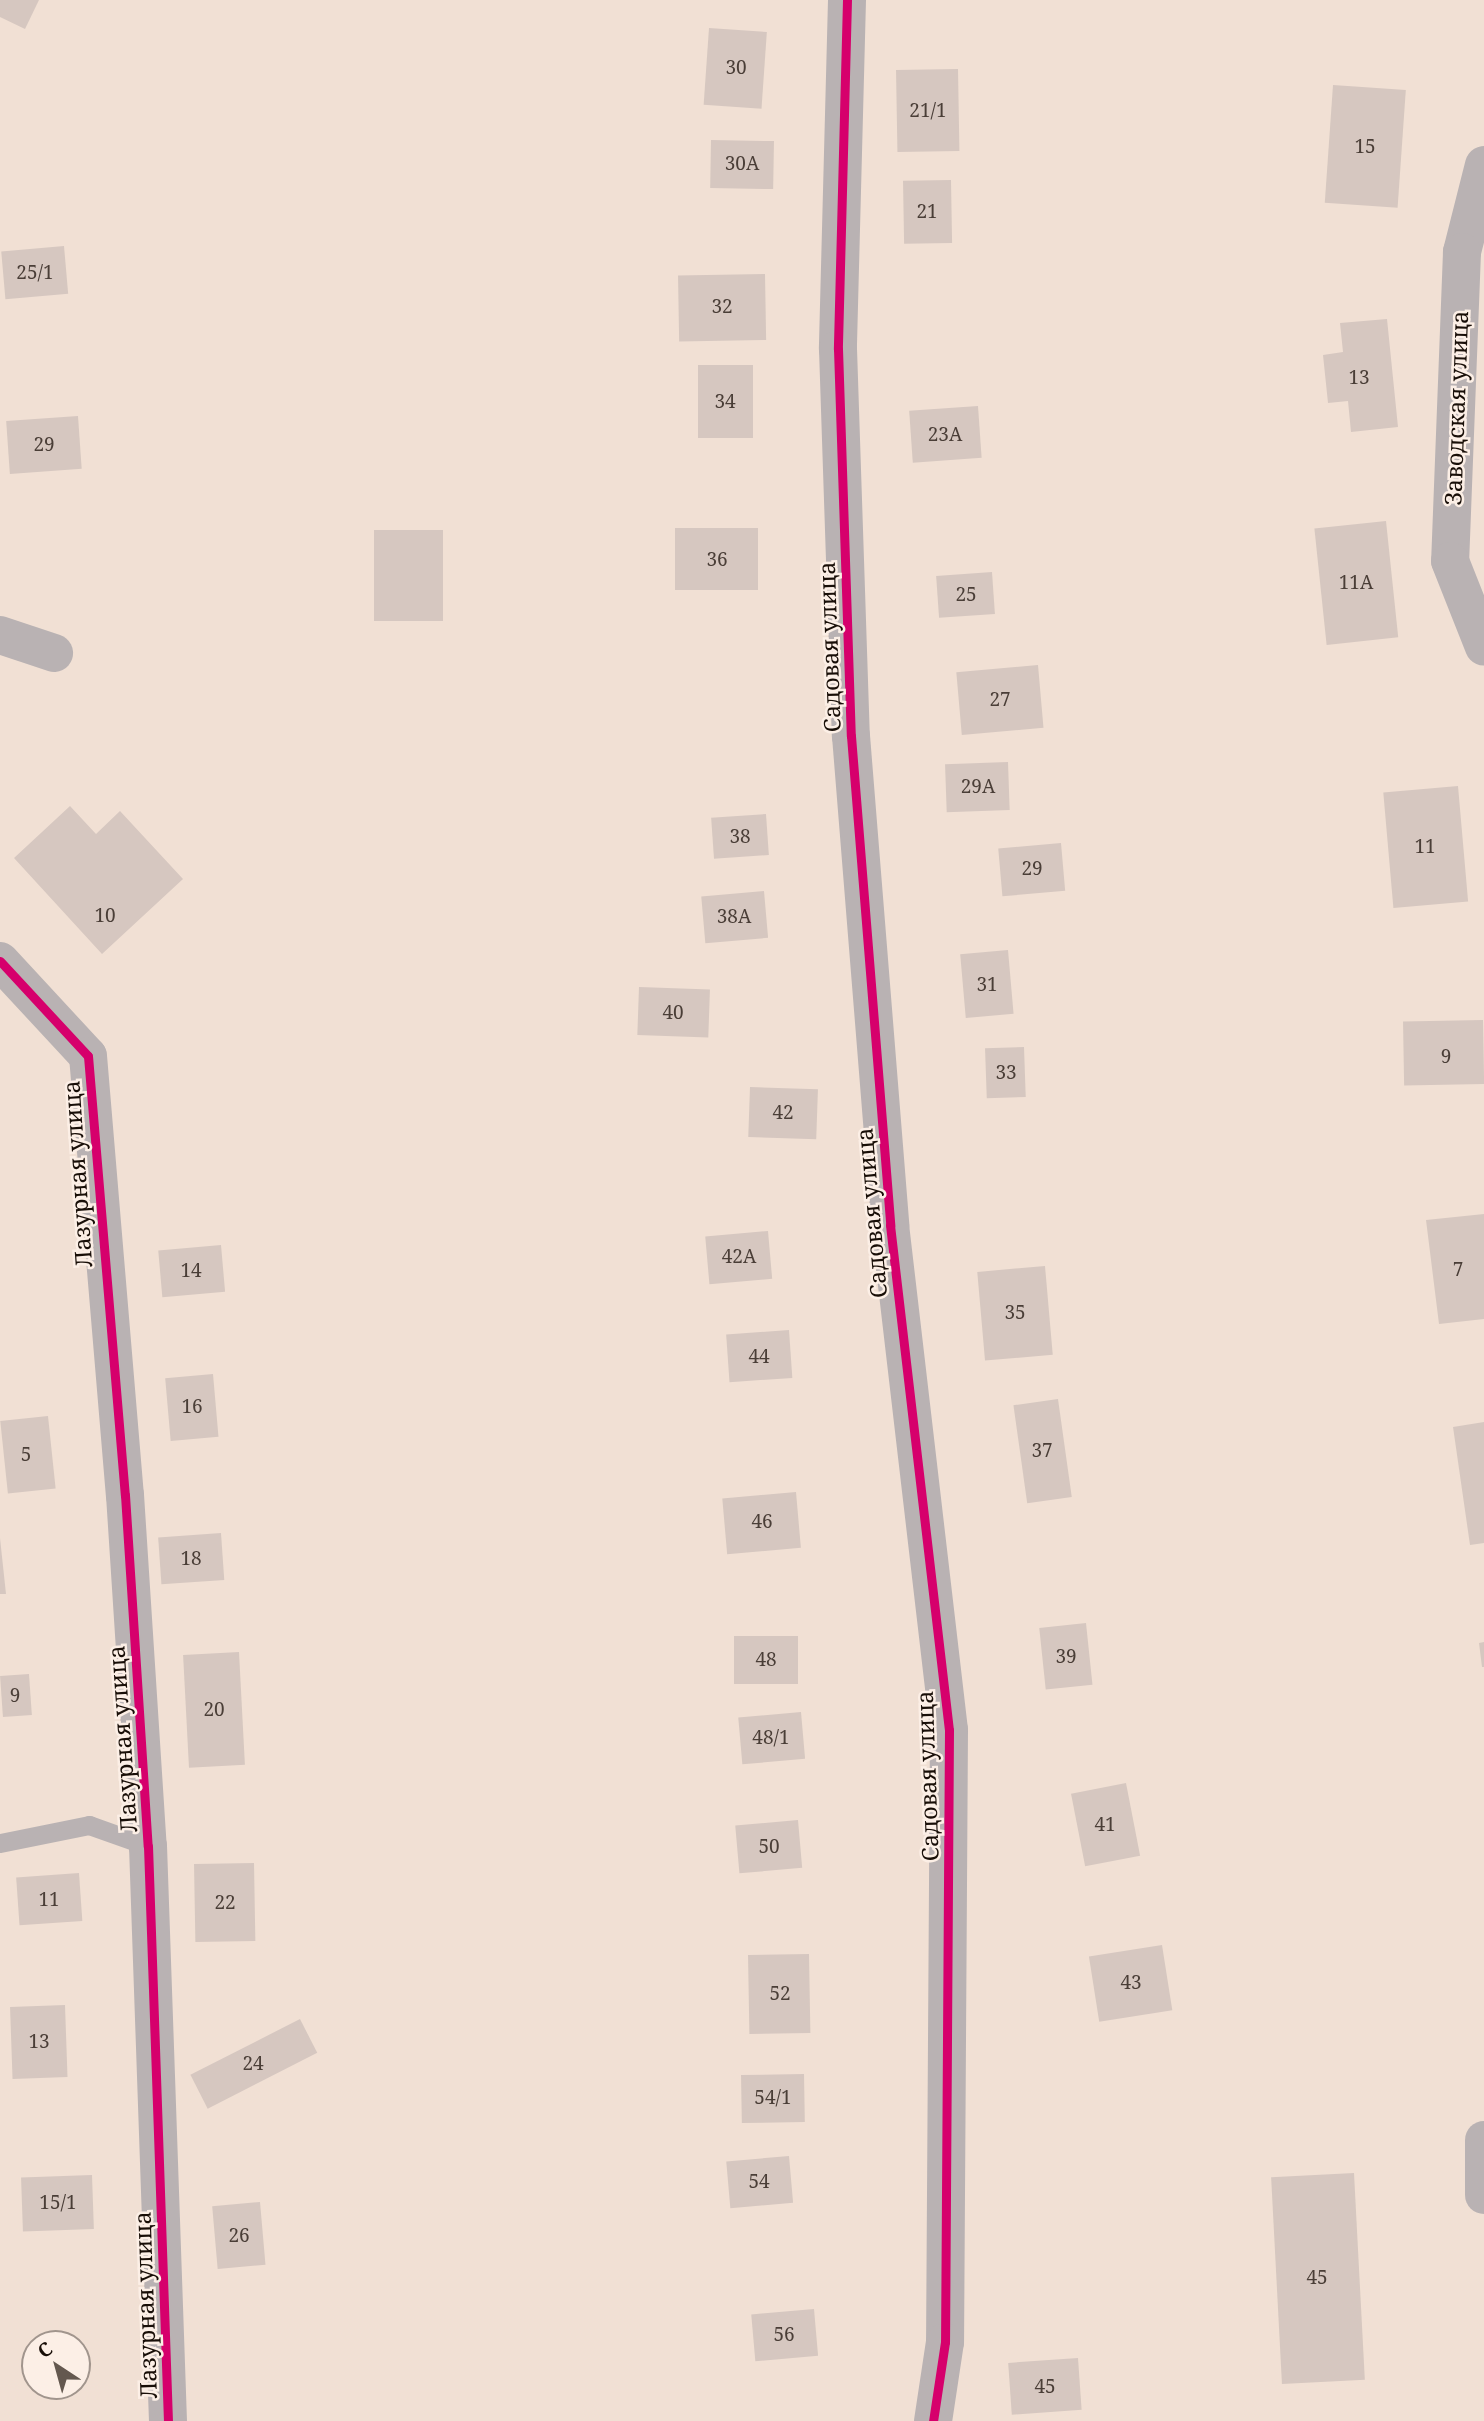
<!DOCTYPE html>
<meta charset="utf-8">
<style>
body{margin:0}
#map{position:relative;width:1484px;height:2421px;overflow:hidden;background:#f1e0d4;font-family:"Noto Serif",serif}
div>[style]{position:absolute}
.building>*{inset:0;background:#d6c7c0;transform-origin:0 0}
.lane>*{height:19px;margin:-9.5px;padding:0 9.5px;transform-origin:9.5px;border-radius:9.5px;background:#b9b2b3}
.street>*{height:38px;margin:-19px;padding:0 19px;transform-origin:19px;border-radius:19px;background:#b9b2b3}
.cycleway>*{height:9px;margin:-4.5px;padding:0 4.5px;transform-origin:4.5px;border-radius:4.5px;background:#d6006c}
span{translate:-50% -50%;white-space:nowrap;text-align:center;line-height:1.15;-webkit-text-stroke:5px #fcefe6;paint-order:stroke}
.number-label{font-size:19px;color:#4a3e37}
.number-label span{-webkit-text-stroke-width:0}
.street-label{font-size:23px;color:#180e07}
.north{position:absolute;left:21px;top:2330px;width:70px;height:70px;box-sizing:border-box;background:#fcefe6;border:2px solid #a1958d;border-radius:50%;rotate:324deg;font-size:19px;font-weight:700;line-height:28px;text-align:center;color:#180e07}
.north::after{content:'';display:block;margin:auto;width:24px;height:32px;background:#64584f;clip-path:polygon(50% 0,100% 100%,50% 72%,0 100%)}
</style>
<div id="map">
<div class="building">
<i style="clip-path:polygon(0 0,39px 0,25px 29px,0 17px)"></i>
<i style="left:709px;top:28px;width:58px;height:77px;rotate:4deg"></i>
<i style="left:958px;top:69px;width:82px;height:62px;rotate:89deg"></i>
<i style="left:1333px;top:85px;width:73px;height:118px;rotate:4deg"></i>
<i style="left:711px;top:140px;width:63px;height:48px;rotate:1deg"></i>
<i style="left:951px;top:180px;width:63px;height:48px;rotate:89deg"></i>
<i style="left:64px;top:246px;width:48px;height:63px;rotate:85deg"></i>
<i style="left:765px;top:274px;width:66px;height:87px;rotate:89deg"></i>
<i style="clip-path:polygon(1387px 319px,1398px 427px,1351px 432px,1348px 401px,1328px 403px,1323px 355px,1343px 352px,1340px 323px)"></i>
<i style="left:698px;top:365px;width:55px;height:73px"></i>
<i style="left:978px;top:406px;width:52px;height:69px;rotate:86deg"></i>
<i style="left:78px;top:416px;width:53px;height:72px;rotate:86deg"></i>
<i style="left:1386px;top:521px;width:117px;height:72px;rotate:84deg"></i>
<i style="left:758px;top:528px;width:62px;height:83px;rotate:90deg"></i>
<i style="left:374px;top:530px;width:69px;height:91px"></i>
<i style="left:992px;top:572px;width:42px;height:56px;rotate:86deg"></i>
<i style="left:1038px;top:665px;width:63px;height:82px;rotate:85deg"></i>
<i style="left:1008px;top:762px;width:48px;height:63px;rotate:88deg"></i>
<i style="left:1458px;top:786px;width:116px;height:75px;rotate:85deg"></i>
<i style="clip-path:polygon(70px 806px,96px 834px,120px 811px,183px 879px,102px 954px,14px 858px)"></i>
<i style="left:766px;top:814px;width:41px;height:55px;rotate:86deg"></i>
<i style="left:1061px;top:843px;width:48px;height:63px;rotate:85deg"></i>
<i style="left:764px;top:891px;width:47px;height:63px;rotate:85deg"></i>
<i style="left:1008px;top:950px;width:64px;height:48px;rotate:85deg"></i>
<i style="left:639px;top:987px;width:71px;height:48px;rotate:2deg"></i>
<i style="left:1483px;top:1020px;width:64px;height:80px;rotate:89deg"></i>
<i style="left:1024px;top:1047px;width:50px;height:39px;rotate:88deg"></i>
<i style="left:750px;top:1087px;width:68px;height:50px;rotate:2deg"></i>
<i style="clip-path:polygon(1484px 1214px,1484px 1319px,1439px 1324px,1426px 1220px)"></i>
<i style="left:768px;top:1231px;width:48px;height:63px;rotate:85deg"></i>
<i style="left:221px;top:1245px;width:47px;height:63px;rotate:85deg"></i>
<i style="left:1045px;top:1266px;width:89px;height:68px;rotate:85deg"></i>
<i style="left:789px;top:1330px;width:48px;height:63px;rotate:86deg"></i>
<i style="left:213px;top:1374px;width:63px;height:48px;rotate:85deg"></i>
<i style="left:1058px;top:1399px;width:99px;height:45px;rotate:82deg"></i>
<i style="left:48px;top:1416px;width:73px;height:48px;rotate:84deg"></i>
<i style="clip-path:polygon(1484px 1422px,1484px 1543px,1470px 1545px,1453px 1427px)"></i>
<i style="left:796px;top:1492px;width:56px;height:74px;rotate:85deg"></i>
<i style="left:221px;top:1533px;width:47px;height:63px;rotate:86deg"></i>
<i style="clip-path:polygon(0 1538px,6px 1594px,0 1594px)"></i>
<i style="left:1086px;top:1623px;width:62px;height:47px;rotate:84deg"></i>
<i style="left:734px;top:1636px;width:64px;height:48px"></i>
<i style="clip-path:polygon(1484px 1642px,1484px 1667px,1482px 1667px,1479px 1643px)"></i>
<i style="left:239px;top:1652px;width:113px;height:56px;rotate:87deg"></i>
<i style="left:29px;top:1674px;width:41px;height:29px;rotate:86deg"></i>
<i style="left:801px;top:1712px;width:47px;height:63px;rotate:85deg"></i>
<i style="left:1126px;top:1783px;width:74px;height:56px;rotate:79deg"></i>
<i style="left:798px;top:1820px;width:48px;height:63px;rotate:85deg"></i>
<i style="left:254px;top:1863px;width:78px;height:60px;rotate:89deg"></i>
<i style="left:79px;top:1873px;width:48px;height:63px;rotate:86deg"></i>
<i style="left:1162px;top:1945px;width:66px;height:74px;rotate:81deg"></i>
<i style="left:809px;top:1954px;width:79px;height:61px;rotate:89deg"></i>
<i style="left:65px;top:2005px;width:72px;height:55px;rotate:88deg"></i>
<i style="left:300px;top:2019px;width:38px;height:123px;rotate:63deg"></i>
<i style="left:804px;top:2074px;width:48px;height:63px;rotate:89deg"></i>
<i style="left:789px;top:2156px;width:47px;height:63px;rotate:85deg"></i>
<i style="left:1354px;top:2173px;width:207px;height:83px;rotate:87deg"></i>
<i style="left:92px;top:2175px;width:54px;height:71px;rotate:88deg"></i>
<i style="left:260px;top:2202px;width:63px;height:48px;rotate:85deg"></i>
<i style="left:814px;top:2309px;width:47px;height:63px;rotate:85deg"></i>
<i style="left:1078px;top:2358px;width:52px;height:70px;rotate:86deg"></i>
</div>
<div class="lane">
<i style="left:0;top:1843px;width:91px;rotate:-11.4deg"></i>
<i style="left:89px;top:1825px;width:63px;rotate:19.6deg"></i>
</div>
<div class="street">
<i style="left:847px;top:0;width:349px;rotate:91.5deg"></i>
<i style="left:838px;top:349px;width:387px;rotate:88.1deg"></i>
<i style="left:851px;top:736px;width:491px;rotate:85.4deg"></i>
<i style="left:890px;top:1225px;width:508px;rotate:83.34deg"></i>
<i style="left:949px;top:1730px;width:612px;rotate:90.37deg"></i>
<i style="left:945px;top:2342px;width:80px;rotate:98.6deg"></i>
<i style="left:1484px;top:165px;width:90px;rotate:104.2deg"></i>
<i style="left:1462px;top:252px;width:309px;rotate:92.2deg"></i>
<i style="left:1450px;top:561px;width:92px;rotate:68.4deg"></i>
<i style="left:0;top:635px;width:57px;rotate:18.4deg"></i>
<i style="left:0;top:961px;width:129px;rotate:47.2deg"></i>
<i style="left:88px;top:1056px;width:441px;rotate:85.2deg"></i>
<i style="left:125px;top:1495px;width:352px;rotate:86.3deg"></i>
<i style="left:148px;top:1846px;width:575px;rotate:88.01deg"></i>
<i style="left:1484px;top:2140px;width:55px;rotate:90deg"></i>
</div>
<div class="cycleway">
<i style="left:847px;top:0;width:349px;rotate:91.5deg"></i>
<i style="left:838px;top:349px;width:387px;rotate:88.1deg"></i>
<i style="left:851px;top:736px;width:491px;rotate:85.4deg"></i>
<i style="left:890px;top:1225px;width:508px;rotate:83.34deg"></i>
<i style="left:949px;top:1730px;width:612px;rotate:90.37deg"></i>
<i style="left:945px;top:2342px;width:80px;rotate:98.6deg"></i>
<i style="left:0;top:961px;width:129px;rotate:47.2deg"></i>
<i style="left:88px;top:1056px;width:441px;rotate:85.2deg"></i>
<i style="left:125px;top:1495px;width:352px;rotate:86.3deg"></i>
<i style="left:148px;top:1846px;width:575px;rotate:88.01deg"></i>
</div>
<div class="number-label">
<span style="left:736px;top:68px">30</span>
<span style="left:928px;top:111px">21/1</span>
<span style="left:1365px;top:147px">15</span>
<span style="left:742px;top:164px">30А</span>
<span style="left:927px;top:212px">21</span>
<span style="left:35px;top:273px">25/1</span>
<span style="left:722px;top:307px">32</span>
<span style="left:1359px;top:378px">13</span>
<span style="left:725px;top:402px">34</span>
<span style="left:945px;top:435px">23А</span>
<span style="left:44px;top:445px">29</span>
<span style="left:717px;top:560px">36</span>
<span style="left:1356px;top:583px">11А</span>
<span style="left:966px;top:595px">25</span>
<span style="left:1000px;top:700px">27</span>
<span style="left:978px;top:787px">29А</span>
<span style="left:740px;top:837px">38</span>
<span style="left:1425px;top:847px">11</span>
<span style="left:1032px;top:869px">29</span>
<span style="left:105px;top:916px">10</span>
<span style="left:734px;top:917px">38А</span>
<span style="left:987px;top:985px">31</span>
<span style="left:673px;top:1013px">40</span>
<span style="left:1446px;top:1057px">9</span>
<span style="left:1006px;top:1073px">33</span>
<span style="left:783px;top:1113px">42</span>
<span style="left:739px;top:1257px">42А</span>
<span style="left:1458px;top:1270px">7</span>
<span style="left:191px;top:1271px">14</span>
<span style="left:1015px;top:1313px">35</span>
<span style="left:759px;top:1357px">44</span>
<span style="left:192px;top:1407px">16</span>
<span style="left:1042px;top:1451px">37</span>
<span style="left:26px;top:1455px">5</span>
<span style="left:762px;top:1522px">46</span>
<span style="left:191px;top:1559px">18</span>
<span style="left:1066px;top:1657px">39</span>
<span style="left:766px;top:1660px">48</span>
<span style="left:15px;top:1696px">9</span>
<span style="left:214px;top:1710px">20</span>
<span style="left:771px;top:1738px">48/1</span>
<span style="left:1105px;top:1825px">41</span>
<span style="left:769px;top:1847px">50</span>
<span style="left:49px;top:1900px">11</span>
<span style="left:225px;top:1903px">22</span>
<span style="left:1131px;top:1983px">43</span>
<span style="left:780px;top:1994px">52</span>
<span style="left:39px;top:2042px">13</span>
<span style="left:253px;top:2064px">24</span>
<span style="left:773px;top:2098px">54/1</span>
<span style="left:759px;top:2182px">54</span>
<span style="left:58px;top:2203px">15/1</span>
<span style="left:239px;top:2236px">26</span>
<span style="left:1317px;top:2278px">45</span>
<span style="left:784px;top:2335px">56</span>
<span style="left:1045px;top:2387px">45</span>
</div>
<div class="street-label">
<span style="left:1456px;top:408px;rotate:-88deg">Заводская улица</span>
<span style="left:829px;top:647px;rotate:-92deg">Садовая улица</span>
<span style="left:77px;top:1174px;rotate:-94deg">Лазурная улица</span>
<span style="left:871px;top:1213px;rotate:-95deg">Садовая улица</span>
<span style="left:122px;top:1739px;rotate:-94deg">Лазурная улица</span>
<span style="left:927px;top:1776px;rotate:-92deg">Садовая улица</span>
<span style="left:145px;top:2305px;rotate:-92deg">Лазурная улица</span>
</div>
<div class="north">С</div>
</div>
